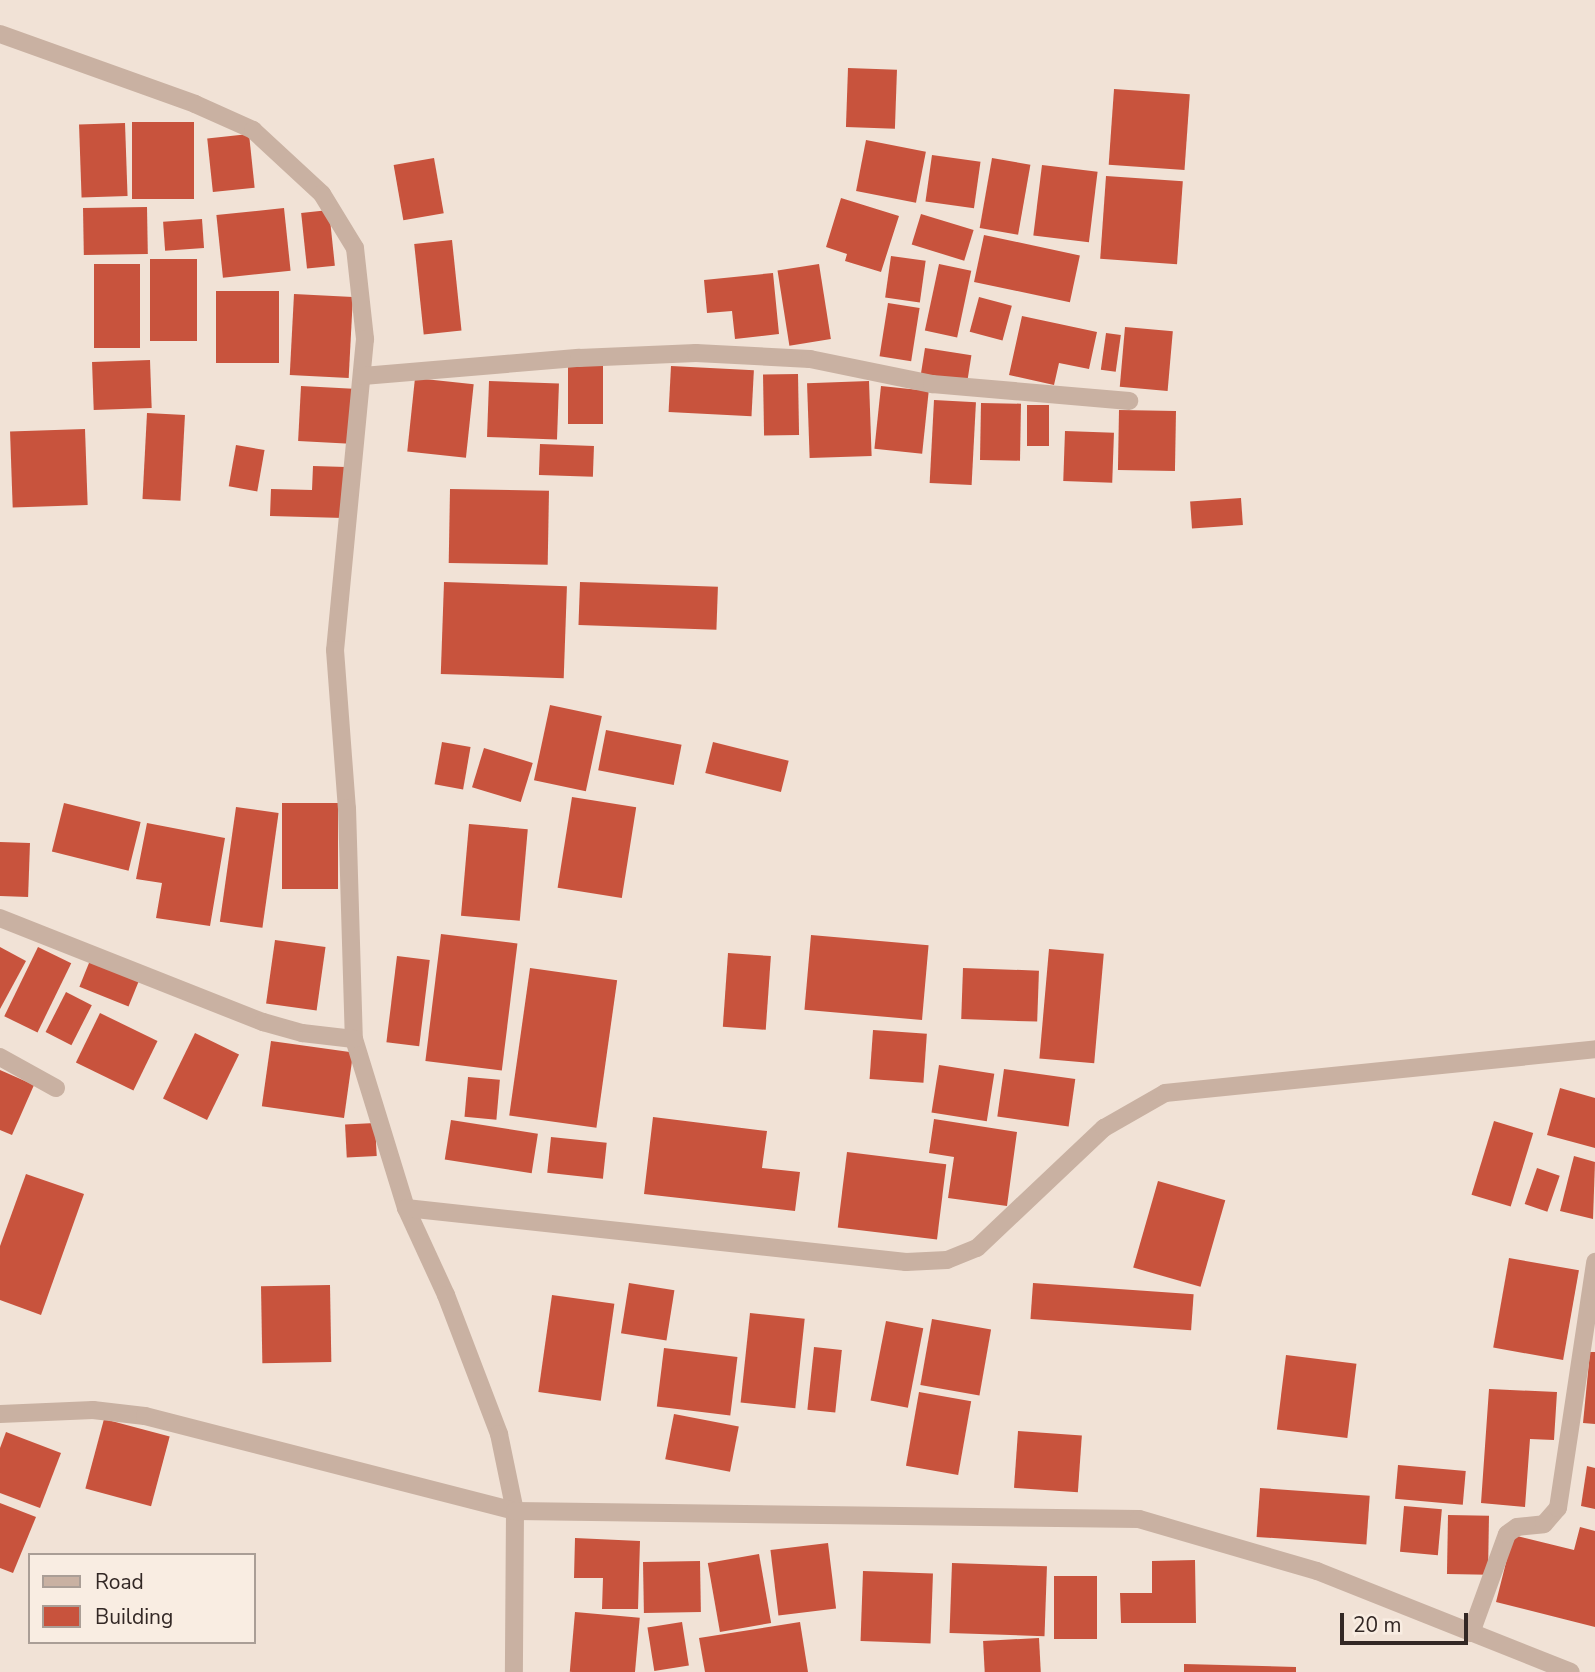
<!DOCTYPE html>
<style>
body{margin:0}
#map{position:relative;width:1595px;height:1672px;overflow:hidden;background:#f1e2d6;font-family:"Nunito Sans",sans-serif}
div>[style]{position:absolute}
.building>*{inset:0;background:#c8533d;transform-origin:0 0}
.minor>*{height:18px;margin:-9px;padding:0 9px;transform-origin:9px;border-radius:9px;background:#c9b1a2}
span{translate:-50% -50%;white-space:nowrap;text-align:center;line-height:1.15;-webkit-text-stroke:5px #f9ede2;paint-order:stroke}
.legend{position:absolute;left:28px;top:1553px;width:228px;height:91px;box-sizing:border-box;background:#f9ede2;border:2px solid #aa9e96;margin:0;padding:9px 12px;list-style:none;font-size:21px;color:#332825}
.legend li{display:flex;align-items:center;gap:14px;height:35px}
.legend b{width:35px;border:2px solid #aa9e96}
.scale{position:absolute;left:1340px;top:1613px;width:128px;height:32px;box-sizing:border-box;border:4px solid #332825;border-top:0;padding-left:9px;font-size:21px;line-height:24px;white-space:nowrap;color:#332825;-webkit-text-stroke:5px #f9ede2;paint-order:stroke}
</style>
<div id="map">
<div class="building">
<i style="left:848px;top:68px;width:49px;height:59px;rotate:2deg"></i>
<i style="left:1114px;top:89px;width:76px;height:76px;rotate:4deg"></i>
<i style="left:132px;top:122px;width:62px;height:77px"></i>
<i style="left:125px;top:123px;width:73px;height:46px;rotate:88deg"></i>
<i style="left:249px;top:134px;width:54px;height:42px;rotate:84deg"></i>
<i style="left:866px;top:140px;width:61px;height:52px;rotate:11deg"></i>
<i style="left:932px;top:155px;width:49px;height:47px;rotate:8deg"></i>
<i style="left:434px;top:158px;width:56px;height:41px;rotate:80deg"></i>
<i style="left:992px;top:158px;width:39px;height:71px;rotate:10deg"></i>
<i style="left:1042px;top:165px;width:56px;height:71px;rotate:7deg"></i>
<i style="left:1106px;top:176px;width:77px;height:83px;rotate:4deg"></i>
<i style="clip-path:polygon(841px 198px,899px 216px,881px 272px,845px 261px,847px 254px,826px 247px)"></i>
<i style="left:147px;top:207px;width:47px;height:64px;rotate:89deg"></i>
<i style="left:284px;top:208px;width:63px;height:68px;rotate:84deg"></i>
<i style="left:329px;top:210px;width:56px;height:28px;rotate:84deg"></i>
<i style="left:921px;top:214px;width:55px;height:32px;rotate:17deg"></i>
<i style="left:202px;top:219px;width:29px;height:39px;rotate:86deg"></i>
<i style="left:984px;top:235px;width:98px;height:48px;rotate:12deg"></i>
<i style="left:452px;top:240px;width:91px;height:38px;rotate:84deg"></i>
<i style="left:891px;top:256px;width:35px;height:42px;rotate:8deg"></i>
<i style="left:150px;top:259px;width:47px;height:82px"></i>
<i style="left:94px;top:264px;width:46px;height:84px"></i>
<i style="left:819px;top:264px;width:76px;height:42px;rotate:81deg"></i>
<i style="left:939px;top:264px;width:33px;height:68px;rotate:12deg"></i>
<i style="clip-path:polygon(773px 273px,779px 334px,735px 339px,732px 311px,707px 313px,704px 280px)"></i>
<i style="left:216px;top:291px;width:63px;height:72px"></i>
<i style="left:294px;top:294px;width:59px;height:81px;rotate:3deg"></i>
<i style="left:979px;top:297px;width:34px;height:36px;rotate:15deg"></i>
<i style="left:888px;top:303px;width:32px;height:54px;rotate:9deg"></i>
<i style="clip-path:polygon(1022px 316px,1097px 332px,1089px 369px,1059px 363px,1054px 385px,1009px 375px)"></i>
<i style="left:1125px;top:327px;width:48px;height:60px;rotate:5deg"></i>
<i style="left:1106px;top:333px;width:15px;height:37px;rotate:8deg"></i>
<i style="left:925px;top:348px;width:47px;height:26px;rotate:9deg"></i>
<i style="left:150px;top:360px;width:48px;height:58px;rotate:88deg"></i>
<i style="left:568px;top:365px;width:35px;height:59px"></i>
<i style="left:671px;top:366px;width:83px;height:46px;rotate:3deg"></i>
<i style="left:798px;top:374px;width:61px;height:35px;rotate:89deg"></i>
<i style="left:415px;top:378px;width:59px;height:74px;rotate:6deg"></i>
<i style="left:489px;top:381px;width:70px;height:56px;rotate:2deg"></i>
<i style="left:869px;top:381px;width:75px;height:62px;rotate:88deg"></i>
<i style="left:301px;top:386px;width:52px;height:55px;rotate:3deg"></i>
<i style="left:881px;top:386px;width:48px;height:63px;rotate:6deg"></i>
<i style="left:934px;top:400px;width:42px;height:83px;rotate:3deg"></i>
<i style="left:981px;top:403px;width:40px;height:57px;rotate:1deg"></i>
<i style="left:1027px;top:405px;width:22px;height:41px"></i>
<i style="left:1119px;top:410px;width:57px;height:60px;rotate:1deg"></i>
<i style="left:147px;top:413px;width:38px;height:86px;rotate:3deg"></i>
<i style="left:85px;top:429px;width:76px;height:75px;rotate:88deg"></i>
<i style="left:1065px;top:431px;width:49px;height:50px;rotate:2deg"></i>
<i style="left:540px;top:444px;width:54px;height:31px;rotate:2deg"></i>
<i style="left:236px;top:445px;width:29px;height:42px;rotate:10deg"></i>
<i style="clip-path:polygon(313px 466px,346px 467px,344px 518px,270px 516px,271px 489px,312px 490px)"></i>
<i style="left:450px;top:489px;width:99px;height:74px;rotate:1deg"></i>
<i style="left:1241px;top:498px;width:27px;height:51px;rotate:86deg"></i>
<i style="left:444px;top:582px;width:123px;height:92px;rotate:2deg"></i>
<i style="left:580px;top:582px;width:138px;height:43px;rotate:2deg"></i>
<i style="left:550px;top:705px;width:53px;height:77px;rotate:12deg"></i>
<i style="left:606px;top:730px;width:77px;height:41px;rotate:11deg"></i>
<i style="left:442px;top:742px;width:29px;height:43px;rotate:10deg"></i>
<i style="left:713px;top:742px;width:78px;height:32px;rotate:14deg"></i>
<i style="left:484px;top:748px;width:51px;height:41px;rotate:17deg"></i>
<i style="left:572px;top:797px;width:65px;height:92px;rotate:9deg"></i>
<i style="left:64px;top:803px;width:79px;height:50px;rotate:14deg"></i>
<i style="left:282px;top:803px;width:56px;height:86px"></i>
<i style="left:236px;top:807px;width:43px;height:116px;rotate:8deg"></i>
<i style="clip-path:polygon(147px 823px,225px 838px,210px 926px,156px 918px,162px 883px,136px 879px)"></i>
<i style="left:469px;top:824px;width:59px;height:92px;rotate:5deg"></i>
<i style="left:0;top:842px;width:30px;height:54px;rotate:2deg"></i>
<i style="left:441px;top:934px;width:77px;height:128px;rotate:7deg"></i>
<i style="left:811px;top:935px;width:118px;height:75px;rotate:5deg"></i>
<i style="left:275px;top:940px;width:51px;height:64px;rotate:8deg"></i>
<i style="clip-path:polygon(0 947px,26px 961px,0 1009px)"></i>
<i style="left:38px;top:947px;width:37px;height:77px;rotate:26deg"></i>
<i style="left:1049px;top:949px;width:55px;height:110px;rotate:5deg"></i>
<i style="left:728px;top:953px;width:43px;height:74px;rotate:4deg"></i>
<i style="left:397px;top:956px;width:33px;height:87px;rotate:7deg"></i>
<i style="left:91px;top:958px;width:53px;height:31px;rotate:22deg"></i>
<i style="left:530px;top:968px;width:88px;height:149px;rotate:8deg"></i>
<i style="left:963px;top:968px;width:76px;height:51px;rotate:2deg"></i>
<i style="left:66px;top:992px;width:29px;height:45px;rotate:27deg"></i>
<i style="left:100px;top:1013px;width:64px;height:55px;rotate:26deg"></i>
<i style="left:873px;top:1030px;width:54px;height:49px;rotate:4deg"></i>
<i style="left:195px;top:1033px;width:49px;height:73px;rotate:26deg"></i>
<i style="left:271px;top:1041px;width:83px;height:66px;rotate:8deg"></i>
<i style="left:939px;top:1065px;width:56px;height:48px;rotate:9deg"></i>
<i style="left:1004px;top:1069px;width:72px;height:48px;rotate:8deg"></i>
<i style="clip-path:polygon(0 1070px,34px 1085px,12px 1135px,0 1130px)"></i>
<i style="left:468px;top:1077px;width:32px;height:40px;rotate:5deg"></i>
<i style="clip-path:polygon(1560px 1088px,1595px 1098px,1595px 1148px,1547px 1135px)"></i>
<i style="clip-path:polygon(653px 1117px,767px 1131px,762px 1168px,800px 1172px,795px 1211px,644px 1194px)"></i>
<i style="clip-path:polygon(934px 1119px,1017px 1132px,1007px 1206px,948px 1198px,954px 1157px,929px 1153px)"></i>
<i style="left:451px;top:1120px;width:88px;height:40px;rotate:9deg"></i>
<i style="left:1494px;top:1121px;width:41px;height:77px;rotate:17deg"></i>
<i style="left:375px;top:1123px;width:33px;height:30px;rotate:87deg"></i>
<i style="left:551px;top:1137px;width:56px;height:36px;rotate:6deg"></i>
<i style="left:847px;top:1152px;width:100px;height:76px;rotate:7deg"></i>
<i style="clip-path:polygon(1574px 1156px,1595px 1162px,1593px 1219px,1560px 1211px)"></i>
<i style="left:1537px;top:1168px;width:24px;height:38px;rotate:19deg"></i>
<i style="clip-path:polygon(26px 1174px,84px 1194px,41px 1315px,0 1300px,0 1246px)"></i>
<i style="left:1158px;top:1181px;width:70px;height:90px;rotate:16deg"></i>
<i style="left:1509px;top:1258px;width:71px;height:91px;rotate:10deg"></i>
<i style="left:629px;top:1283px;width:46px;height:51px;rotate:9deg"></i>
<i style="left:1033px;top:1283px;width:161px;height:36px;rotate:4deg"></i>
<i style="left:330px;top:1285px;width:77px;height:69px;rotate:89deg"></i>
<i style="left:552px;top:1295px;width:63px;height:98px;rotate:8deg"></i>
<i style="left:750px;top:1313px;width:55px;height:90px;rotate:6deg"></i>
<i style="left:932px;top:1319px;width:60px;height:67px;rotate:10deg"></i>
<i style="left:886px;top:1321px;width:38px;height:81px;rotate:11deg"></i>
<i style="left:814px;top:1347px;width:28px;height:63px;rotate:6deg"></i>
<i style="left:664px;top:1348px;width:74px;height:59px;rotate:7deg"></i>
<i style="clip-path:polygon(1590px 1352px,1595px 1352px,1595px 1424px,1583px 1423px)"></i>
<i style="left:1286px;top:1355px;width:71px;height:75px;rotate:7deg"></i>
<i style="clip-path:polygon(1489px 1389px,1557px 1392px,1554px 1440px,1530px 1439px,1525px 1507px,1481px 1503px)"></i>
<i style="left:919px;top:1392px;width:53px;height:75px;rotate:10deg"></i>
<i style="left:674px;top:1414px;width:66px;height:46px;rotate:11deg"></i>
<i style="left:104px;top:1419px;width:68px;height:72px;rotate:15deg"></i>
<i style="left:1018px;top:1431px;width:64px;height:57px;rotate:4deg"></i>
<i style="clip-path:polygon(6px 1432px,61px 1453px,40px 1508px,0 1493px,0 1448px)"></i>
<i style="left:1398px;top:1465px;width:68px;height:34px;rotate:5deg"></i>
<i style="clip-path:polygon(1587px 1466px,1595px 1468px,1595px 1509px,1581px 1506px)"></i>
<i style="left:1260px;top:1488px;width:110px;height:49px;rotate:4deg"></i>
<i style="clip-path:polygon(0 1503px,36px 1517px,13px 1573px,0 1568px)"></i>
<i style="left:1404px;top:1506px;width:38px;height:46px;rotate:5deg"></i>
<i style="left:1448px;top:1515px;width:41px;height:59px;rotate:1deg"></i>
<i style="clip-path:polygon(1580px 1527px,1595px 1531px,1595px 1627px,1496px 1602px,1513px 1535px,1574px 1550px)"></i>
<i style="clip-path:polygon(575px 1538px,640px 1541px,638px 1609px,602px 1609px,603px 1578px,574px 1578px)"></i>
<i style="left:828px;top:1543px;width:66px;height:58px;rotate:83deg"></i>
<i style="left:759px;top:1554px;width:70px;height:52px;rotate:80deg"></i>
<i style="clip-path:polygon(1195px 1560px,1196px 1623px,1121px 1623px,1120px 1593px,1152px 1593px,1152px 1561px)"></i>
<i style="left:700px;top:1561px;width:51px;height:57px;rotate:89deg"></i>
<i style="left:952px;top:1563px;width:95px;height:70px;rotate:2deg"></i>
<i style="left:863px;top:1571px;width:70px;height:70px;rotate:2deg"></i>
<i style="left:1054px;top:1576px;width:43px;height:63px"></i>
<i style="left:575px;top:1612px;width:65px;height:60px;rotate:5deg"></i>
<i style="left:682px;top:1622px;width:44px;height:35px;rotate:81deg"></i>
<i style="clip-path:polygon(800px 1622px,808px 1672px,705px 1672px,699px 1638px)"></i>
<i style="left:1039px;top:1638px;width:34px;height:56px;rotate:87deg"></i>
<i style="clip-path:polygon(1184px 1664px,1296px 1667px,1296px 1672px,1184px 1672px)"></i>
</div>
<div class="minor">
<i style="left:0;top:34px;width:207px;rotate:19.7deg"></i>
<i style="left:195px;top:104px;width:64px;rotate:24.1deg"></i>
<i style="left:253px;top:130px;width:94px;rotate:42.8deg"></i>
<i style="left:322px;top:194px;width:63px;rotate:58.6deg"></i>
<i style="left:355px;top:248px;width:92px;rotate:83.7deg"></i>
<i style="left:365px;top:339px;width:312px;rotate:95.5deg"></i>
<i style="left:335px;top:650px;width:158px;rotate:85.7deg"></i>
<i style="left:347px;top:808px;width:231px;rotate:88.3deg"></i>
<i style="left:354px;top:1039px;width:177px;rotate:72.9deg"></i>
<i style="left:406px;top:1208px;width:96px;rotate:65.3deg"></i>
<i style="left:446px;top:1295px;width:149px;rotate:69.1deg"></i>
<i style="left:499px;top:1434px;width:79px;rotate:78.3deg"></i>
<i style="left:515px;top:1511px;width:161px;rotate:90.4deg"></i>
<i style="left:363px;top:376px;width:217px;rotate:-4.8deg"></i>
<i style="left:579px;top:358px;width:117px;rotate:-2.4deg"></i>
<i style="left:696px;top:353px;width:114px;rotate:3deg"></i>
<i style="left:810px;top:359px;width:125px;rotate:11.6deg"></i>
<i style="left:932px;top:384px;width:198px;rotate:4.9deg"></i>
<i style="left:0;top:918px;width:283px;rotate:21.6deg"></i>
<i style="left:263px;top:1022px;width:41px;rotate:15.8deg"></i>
<i style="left:302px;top:1033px;width:52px;rotate:6.6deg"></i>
<i style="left:0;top:1057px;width:64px;rotate:29deg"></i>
<i style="left:406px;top:1208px;width:503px;rotate:6.16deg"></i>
<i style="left:906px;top:1262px;width:41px;rotate:-2.8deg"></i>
<i style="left:947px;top:1260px;width:32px;rotate:-22deg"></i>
<i style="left:977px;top:1248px;width:175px;rotate:-43.4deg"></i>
<i style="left:1104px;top:1128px;width:70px;rotate:-29.8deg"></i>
<i style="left:1165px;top:1093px;width:432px;rotate:-5.8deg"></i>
<i style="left:0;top:1414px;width:93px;rotate:-2.5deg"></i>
<i style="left:93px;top:1410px;width:52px;rotate:6.6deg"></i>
<i style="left:145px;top:1416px;width:382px;rotate:14.4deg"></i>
<i style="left:515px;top:1511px;width:624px;rotate:0.73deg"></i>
<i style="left:1139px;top:1519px;width:185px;rotate:16.3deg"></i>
<i style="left:1317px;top:1571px;width:273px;rotate:21.7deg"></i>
<i style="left:1471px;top:1633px;width:105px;rotate:-70deg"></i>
<i style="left:1507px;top:1534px;width:12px;rotate:-35deg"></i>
<i style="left:1517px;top:1527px;width:27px;rotate:-6deg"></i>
<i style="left:1544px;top:1524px;width:21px;rotate:-49deg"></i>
<i style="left:1558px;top:1508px;width:249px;rotate:-81.4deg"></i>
</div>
<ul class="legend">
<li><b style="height:9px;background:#c9b1a2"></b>Road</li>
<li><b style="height:19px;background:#c8533d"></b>Building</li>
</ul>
<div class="scale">20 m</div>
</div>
